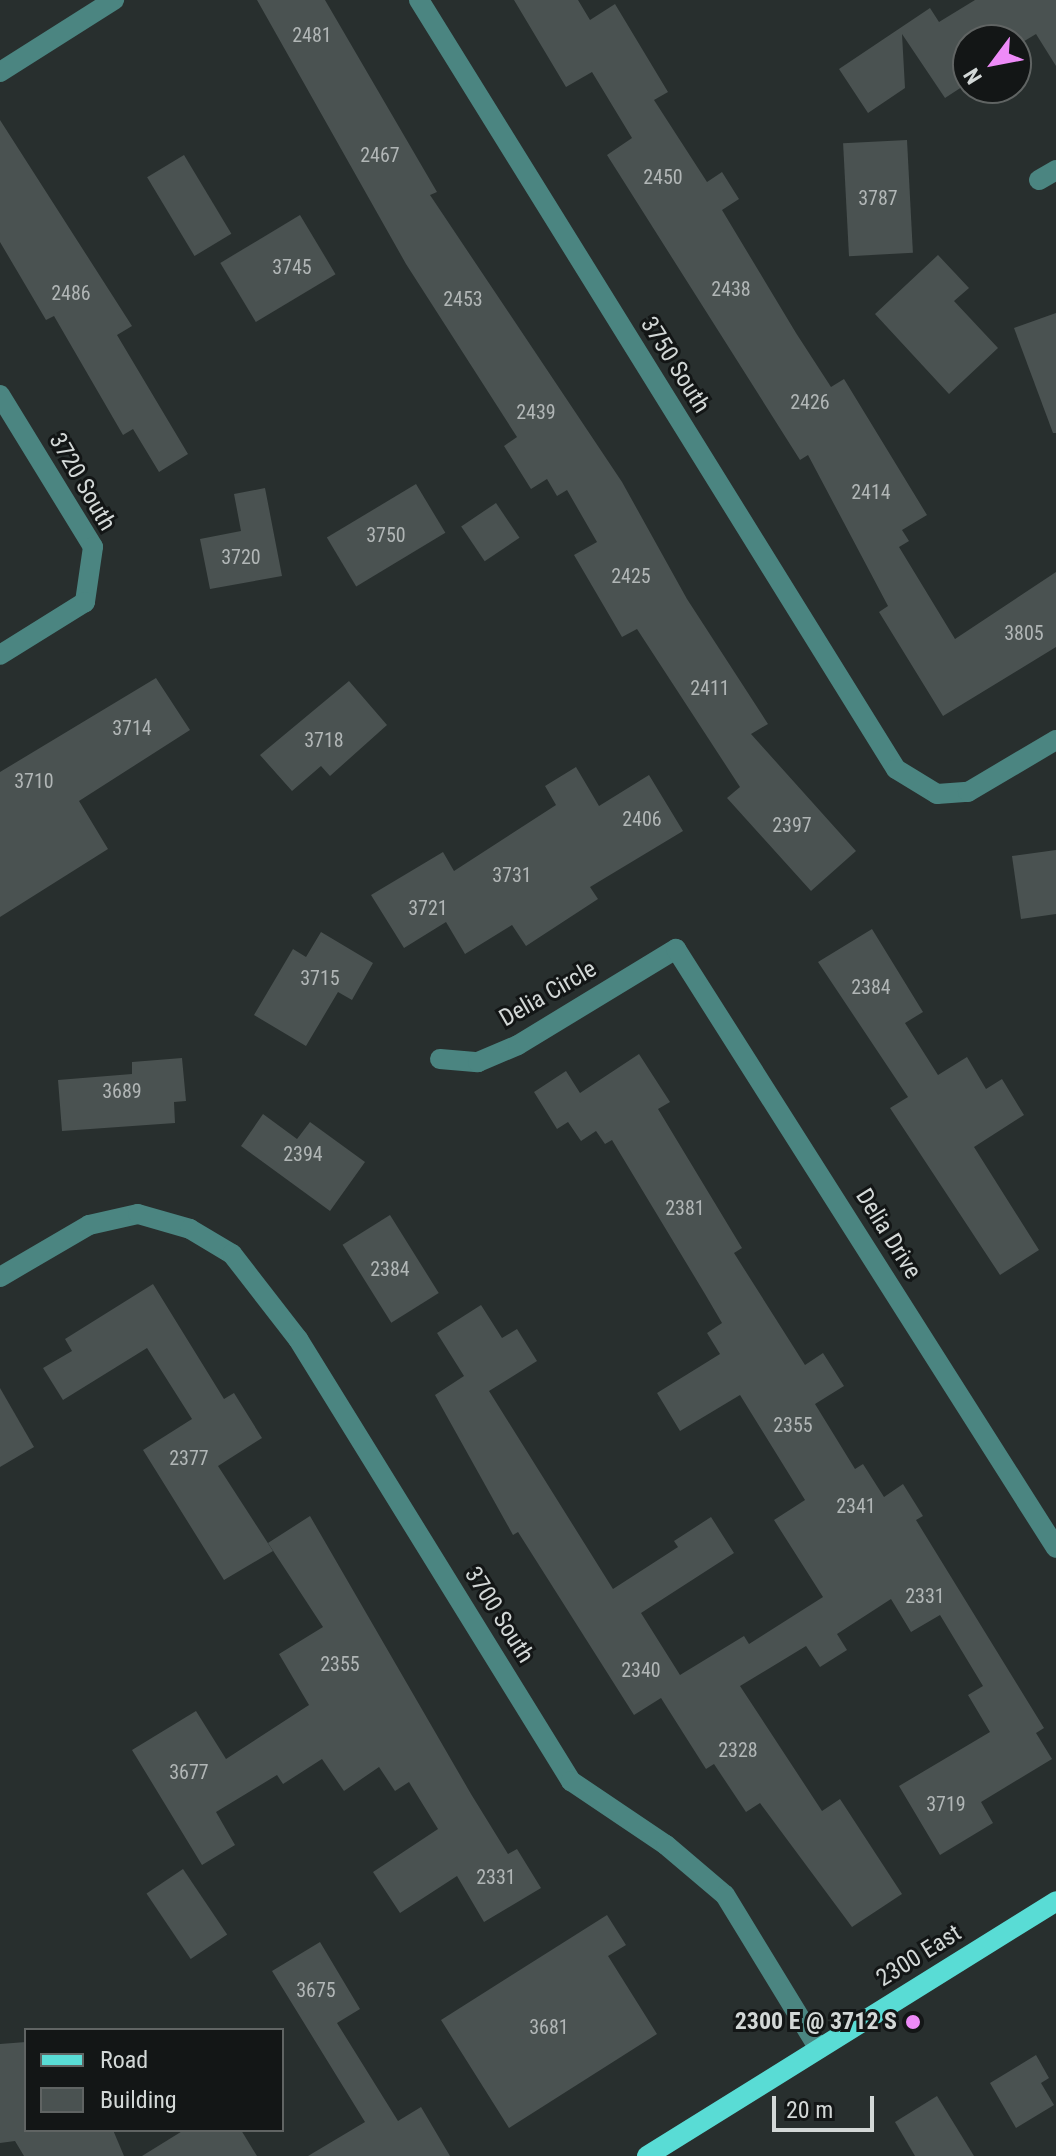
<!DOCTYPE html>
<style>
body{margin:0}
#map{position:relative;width:1056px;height:2156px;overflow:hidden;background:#282f2e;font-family:"Roboto Condensed",sans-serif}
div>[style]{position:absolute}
.building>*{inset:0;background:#4a5251;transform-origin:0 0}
.minor>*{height:20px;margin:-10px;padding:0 10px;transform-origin:10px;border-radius:10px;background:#4b8581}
.major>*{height:20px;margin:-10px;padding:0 10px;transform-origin:10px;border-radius:10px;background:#59dcd5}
.dots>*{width:22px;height:22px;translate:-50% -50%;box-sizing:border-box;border:4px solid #131616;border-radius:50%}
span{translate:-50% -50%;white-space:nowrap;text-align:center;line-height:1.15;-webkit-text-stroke:6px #131616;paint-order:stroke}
.number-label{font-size:20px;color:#b1b6b6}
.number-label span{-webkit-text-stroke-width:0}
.street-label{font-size:24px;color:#d3d8d7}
.poi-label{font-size:24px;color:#d3d8d7;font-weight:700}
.right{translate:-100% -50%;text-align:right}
.legend{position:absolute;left:24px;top:2028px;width:260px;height:104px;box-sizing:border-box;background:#131616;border:2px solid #606463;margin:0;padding:10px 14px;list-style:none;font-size:24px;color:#d3d8d7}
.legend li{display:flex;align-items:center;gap:16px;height:40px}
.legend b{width:40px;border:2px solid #606463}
.north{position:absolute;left:952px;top:24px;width:80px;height:80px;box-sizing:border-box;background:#131616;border:2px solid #606463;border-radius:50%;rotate:238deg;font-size:22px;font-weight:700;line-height:32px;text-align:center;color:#d3d8d7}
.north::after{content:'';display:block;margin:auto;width:28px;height:36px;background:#ee8bf8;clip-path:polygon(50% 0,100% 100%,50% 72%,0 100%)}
.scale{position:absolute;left:772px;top:2096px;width:102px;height:36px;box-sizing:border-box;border:4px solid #d3d8d7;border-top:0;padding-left:10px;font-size:24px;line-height:28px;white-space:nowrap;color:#d3d8d7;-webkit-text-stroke:6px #131616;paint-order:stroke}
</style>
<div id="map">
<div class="building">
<i style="clip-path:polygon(257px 0,325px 0,437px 192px,430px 195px,622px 482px,687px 599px,768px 724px,751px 734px,856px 851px,811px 891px,727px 798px,740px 787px,637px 629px,622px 637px,574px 555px,597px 542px,567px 490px,557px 496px,547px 479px,531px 489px,504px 446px,517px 437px,406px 264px)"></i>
<i style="clip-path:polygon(514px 0,578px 0,590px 20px,615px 4px,668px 92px,654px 100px,707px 182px,722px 172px,739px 199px,722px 210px,796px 333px,831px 387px,844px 379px,927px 515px,902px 530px,909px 541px,899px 547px,955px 639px,1056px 572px,1056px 647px,943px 716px,879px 612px,888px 606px,808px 455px,800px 460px,607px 155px,632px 138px,592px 72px,566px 87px)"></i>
<i style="clip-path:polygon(975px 0,1056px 0,1056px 66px,1036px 34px,1016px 46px,1016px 40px,968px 40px,968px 83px,945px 98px,902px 34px,905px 88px,868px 113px,839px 69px,930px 8px,939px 22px)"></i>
<i style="clip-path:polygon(0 120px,132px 326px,117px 335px,188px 454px,159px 472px,133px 429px,123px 435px,54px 316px,46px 320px,0 242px)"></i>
<i style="left:907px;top:140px;width:113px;height:64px;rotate:87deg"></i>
<i style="left:184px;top:155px;width:92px;height:43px;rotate:59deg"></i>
<i style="left:300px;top:215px;width:69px;height:93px;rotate:59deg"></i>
<i style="clip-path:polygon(938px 255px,969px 288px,954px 301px,998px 348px,949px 394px,875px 314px)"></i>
<i style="clip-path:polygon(1056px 313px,1056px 433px,1053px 433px,1014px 328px)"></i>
<i style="left:416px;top:484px;width:57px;height:104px;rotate:59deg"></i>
<i style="clip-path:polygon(265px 488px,282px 576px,210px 589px,200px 539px,241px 531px,234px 494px)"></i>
<i style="left:496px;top:503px;width:42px;height:42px;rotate:56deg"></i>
<i style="clip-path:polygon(156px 678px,190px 730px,79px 801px,108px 849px,0 917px,0 772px)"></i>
<i style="clip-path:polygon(349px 681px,387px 725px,330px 776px,321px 766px,292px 791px,260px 755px)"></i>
<i style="clip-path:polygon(576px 767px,599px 806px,649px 775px,683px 831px,590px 887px,598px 899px,526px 946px,512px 925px,465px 954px,446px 922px,404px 948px,371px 895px,443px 852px,454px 871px,556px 805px,545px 786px)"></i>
<i style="clip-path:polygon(1056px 850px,1056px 914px,1021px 919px,1012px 856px)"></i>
<i style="clip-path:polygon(872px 929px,923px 1012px,905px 1023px,938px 1075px,967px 1057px,986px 1089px,1002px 1079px,1024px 1115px,974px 1147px,1039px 1250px,1000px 1275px,890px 1108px,908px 1097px,818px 962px)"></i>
<i style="clip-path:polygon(321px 932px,373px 963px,352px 1000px,338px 992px,306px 1046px,254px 1015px,293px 949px,306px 957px)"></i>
<i style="clip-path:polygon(639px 1054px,670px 1102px,658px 1109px,742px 1248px,734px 1253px,805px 1365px,823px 1353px,844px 1386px,815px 1404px,855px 1469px,863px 1464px,884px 1497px,903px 1484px,923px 1516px,916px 1520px,1044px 1728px,1036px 1733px,1052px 1759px,981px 1802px,993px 1823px,940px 1855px,899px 1786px,990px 1732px,968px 1695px,983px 1686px,940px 1615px,911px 1632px,891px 1599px,837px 1634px,847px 1650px,820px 1667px,806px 1646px,740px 1686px,822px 1811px,840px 1799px,902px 1894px,852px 1927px,760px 1803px,746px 1812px,714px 1764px,706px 1769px,661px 1698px,634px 1715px,518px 1532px,513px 1535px,435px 1395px,464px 1376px,437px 1333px,481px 1305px,502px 1338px,517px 1329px,537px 1361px,489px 1391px,613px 1589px,678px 1547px,674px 1541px,711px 1517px,734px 1553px,641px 1613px,680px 1675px,744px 1636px,749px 1644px,823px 1597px,774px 1520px,805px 1500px,740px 1395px,680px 1431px,657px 1393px,720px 1354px,707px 1333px,722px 1323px,705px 1294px,612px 1140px,605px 1144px,596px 1131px,581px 1141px,568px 1122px,557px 1129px,534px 1092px,566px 1071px,580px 1093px)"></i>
<i style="clip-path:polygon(182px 1058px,186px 1101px,174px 1102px,175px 1123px,62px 1131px,58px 1080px,132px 1074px,132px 1062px)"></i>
<i style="clip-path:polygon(263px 1114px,297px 1139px,310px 1122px,365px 1162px,330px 1211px,241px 1146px)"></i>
<i style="left:390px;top:1215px;width:92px;height:56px;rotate:58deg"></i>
<i style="clip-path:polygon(153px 1284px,224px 1399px,234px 1393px,262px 1438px,218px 1466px,273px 1551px,224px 1580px,143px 1450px,192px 1419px,147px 1348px,63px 1400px,43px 1368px,72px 1351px,65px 1339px)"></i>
<i style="clip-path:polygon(0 1388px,34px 1447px,0 1467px)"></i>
<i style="clip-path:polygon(310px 1516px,471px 1794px,508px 1854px,517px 1849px,541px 1888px,484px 1922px,457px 1876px,400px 1913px,373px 1872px,438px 1829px,409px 1782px,395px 1791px,379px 1767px,344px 1791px,322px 1759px,283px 1784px,277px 1775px,216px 1812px,235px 1845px,202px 1865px,132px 1750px,196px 1711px,226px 1759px,309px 1705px,279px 1654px,323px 1627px,268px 1543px)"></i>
<i style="left:183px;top:1869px;width:79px;height:44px;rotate:56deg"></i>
<i style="clip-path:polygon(607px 1915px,626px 1945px,608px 1956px,657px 2034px,509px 2128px,441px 2020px)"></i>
<i style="clip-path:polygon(320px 1942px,360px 2009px,337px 2023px,398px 2121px,421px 2107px,450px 2156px,308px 2156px,365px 2122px,272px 1971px)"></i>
<i style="clip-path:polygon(26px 2042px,26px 2130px,113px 2130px,124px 2156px,24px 2156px,15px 2141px,0 2143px,0 2044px)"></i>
<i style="clip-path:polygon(1036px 2055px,1049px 2078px,1041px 2083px,1054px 2105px,1016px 2128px,990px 2083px)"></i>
<i style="clip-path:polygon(937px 2096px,974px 2156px,915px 2156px,895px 2122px)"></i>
<i style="clip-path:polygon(184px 2130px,241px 2130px,257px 2156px,142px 2156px)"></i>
</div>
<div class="minor">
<i style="left:419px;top:0;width:905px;rotate:58.19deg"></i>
<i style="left:896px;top:769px;width:48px;rotate:31.4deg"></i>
<i style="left:937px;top:794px;width:31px;rotate:-4deg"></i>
<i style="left:968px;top:792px;width:102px;rotate:-30.6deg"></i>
<i style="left:0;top:72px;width:135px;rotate:-32.3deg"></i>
<i style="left:1039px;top:180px;width:20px;rotate:-30deg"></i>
<i style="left:0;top:395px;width:178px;rotate:58.5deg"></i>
<i style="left:93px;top:547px;width:56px;rotate:98.3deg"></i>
<i style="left:85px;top:602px;width:100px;rotate:148.1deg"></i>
<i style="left:440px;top:1059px;width:38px;rotate:5deg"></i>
<i style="left:478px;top:1062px;width:43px;rotate:-23deg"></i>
<i style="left:518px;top:1045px;width:185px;rotate:-31.3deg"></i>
<i style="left:676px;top:949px;width:709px;rotate:57.61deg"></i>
<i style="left:0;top:1277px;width:103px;rotate:-30.3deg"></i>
<i style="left:89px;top:1225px;width:50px;rotate:-12.7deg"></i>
<i style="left:138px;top:1214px;width:54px;rotate:16.1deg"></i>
<i style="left:190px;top:1229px;width:49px;rotate:30.8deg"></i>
<i style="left:232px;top:1254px;width:108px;rotate:52.2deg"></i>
<i style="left:298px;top:1339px;width:520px;rotate:58.3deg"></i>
<i style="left:571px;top:1781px;width:115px;rotate:34deg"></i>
<i style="left:666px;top:1845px;width:77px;rotate:40.3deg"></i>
<i style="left:725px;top:1895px;width:180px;rotate:58.6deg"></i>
</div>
<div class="major">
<i style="left:647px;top:2156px;width:482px;rotate:-31.9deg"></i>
</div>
<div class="dots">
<i style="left:913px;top:2022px;background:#ee8bf8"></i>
</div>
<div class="number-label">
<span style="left:312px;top:35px">2481</span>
<span style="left:380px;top:155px">2467</span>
<span style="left:663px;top:177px">2450</span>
<span style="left:878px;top:198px">3787</span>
<span style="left:292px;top:267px">3745</span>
<span style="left:731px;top:289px">2438</span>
<span style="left:71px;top:293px">2486</span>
<span style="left:463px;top:299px">2453</span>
<span style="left:810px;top:402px">2426</span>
<span style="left:536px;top:412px">2439</span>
<span style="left:871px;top:492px">2414</span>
<span style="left:386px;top:535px">3750</span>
<span style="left:241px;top:557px">3720</span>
<span style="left:631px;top:576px">2425</span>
<span style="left:1024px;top:633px">3805</span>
<span style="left:710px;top:688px">2411</span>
<span style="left:132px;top:728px">3714</span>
<span style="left:324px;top:740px">3718</span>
<span style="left:34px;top:781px">3710</span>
<span style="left:642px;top:819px">2406</span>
<span style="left:792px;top:825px">2397</span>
<span style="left:512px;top:875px">3731</span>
<span style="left:428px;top:908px">3721</span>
<span style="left:320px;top:978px">3715</span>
<span style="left:871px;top:987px">2384</span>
<span style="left:122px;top:1091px">3689</span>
<span style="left:303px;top:1154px">2394</span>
<span style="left:685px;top:1208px">2381</span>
<span style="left:390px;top:1269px">2384</span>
<span style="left:793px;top:1425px">2355</span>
<span style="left:189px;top:1458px">2377</span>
<span style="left:856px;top:1506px">2341</span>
<span style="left:925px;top:1596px">2331</span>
<span style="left:340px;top:1664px">2355</span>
<span style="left:641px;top:1670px">2340</span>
<span style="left:738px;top:1750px">2328</span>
<span style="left:189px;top:1772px">3677</span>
<span style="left:946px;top:1804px">3719</span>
<span style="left:496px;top:1877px">2331</span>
<span style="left:316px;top:1990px">3675</span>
<span style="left:549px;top:2027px">3681</span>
</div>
<div class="street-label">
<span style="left:675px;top:365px;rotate:58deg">3750 South</span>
<span style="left:82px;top:482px;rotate:60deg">3720 South</span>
<span style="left:548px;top:994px;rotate:-30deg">Delia Circle</span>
<span style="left:888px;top:1234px;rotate:58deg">Delia Drive</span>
<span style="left:499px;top:1615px;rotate:58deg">3700 South</span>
<span style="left:919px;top:1956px;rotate:-32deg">2300 East</span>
</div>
<div class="poi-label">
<span class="right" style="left:897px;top:2022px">2300 E @ 3712 S</span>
</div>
<ul class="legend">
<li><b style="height:10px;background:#59dcd5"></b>Road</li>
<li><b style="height:22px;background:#4a5251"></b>Building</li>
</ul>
<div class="north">N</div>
<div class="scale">20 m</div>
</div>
